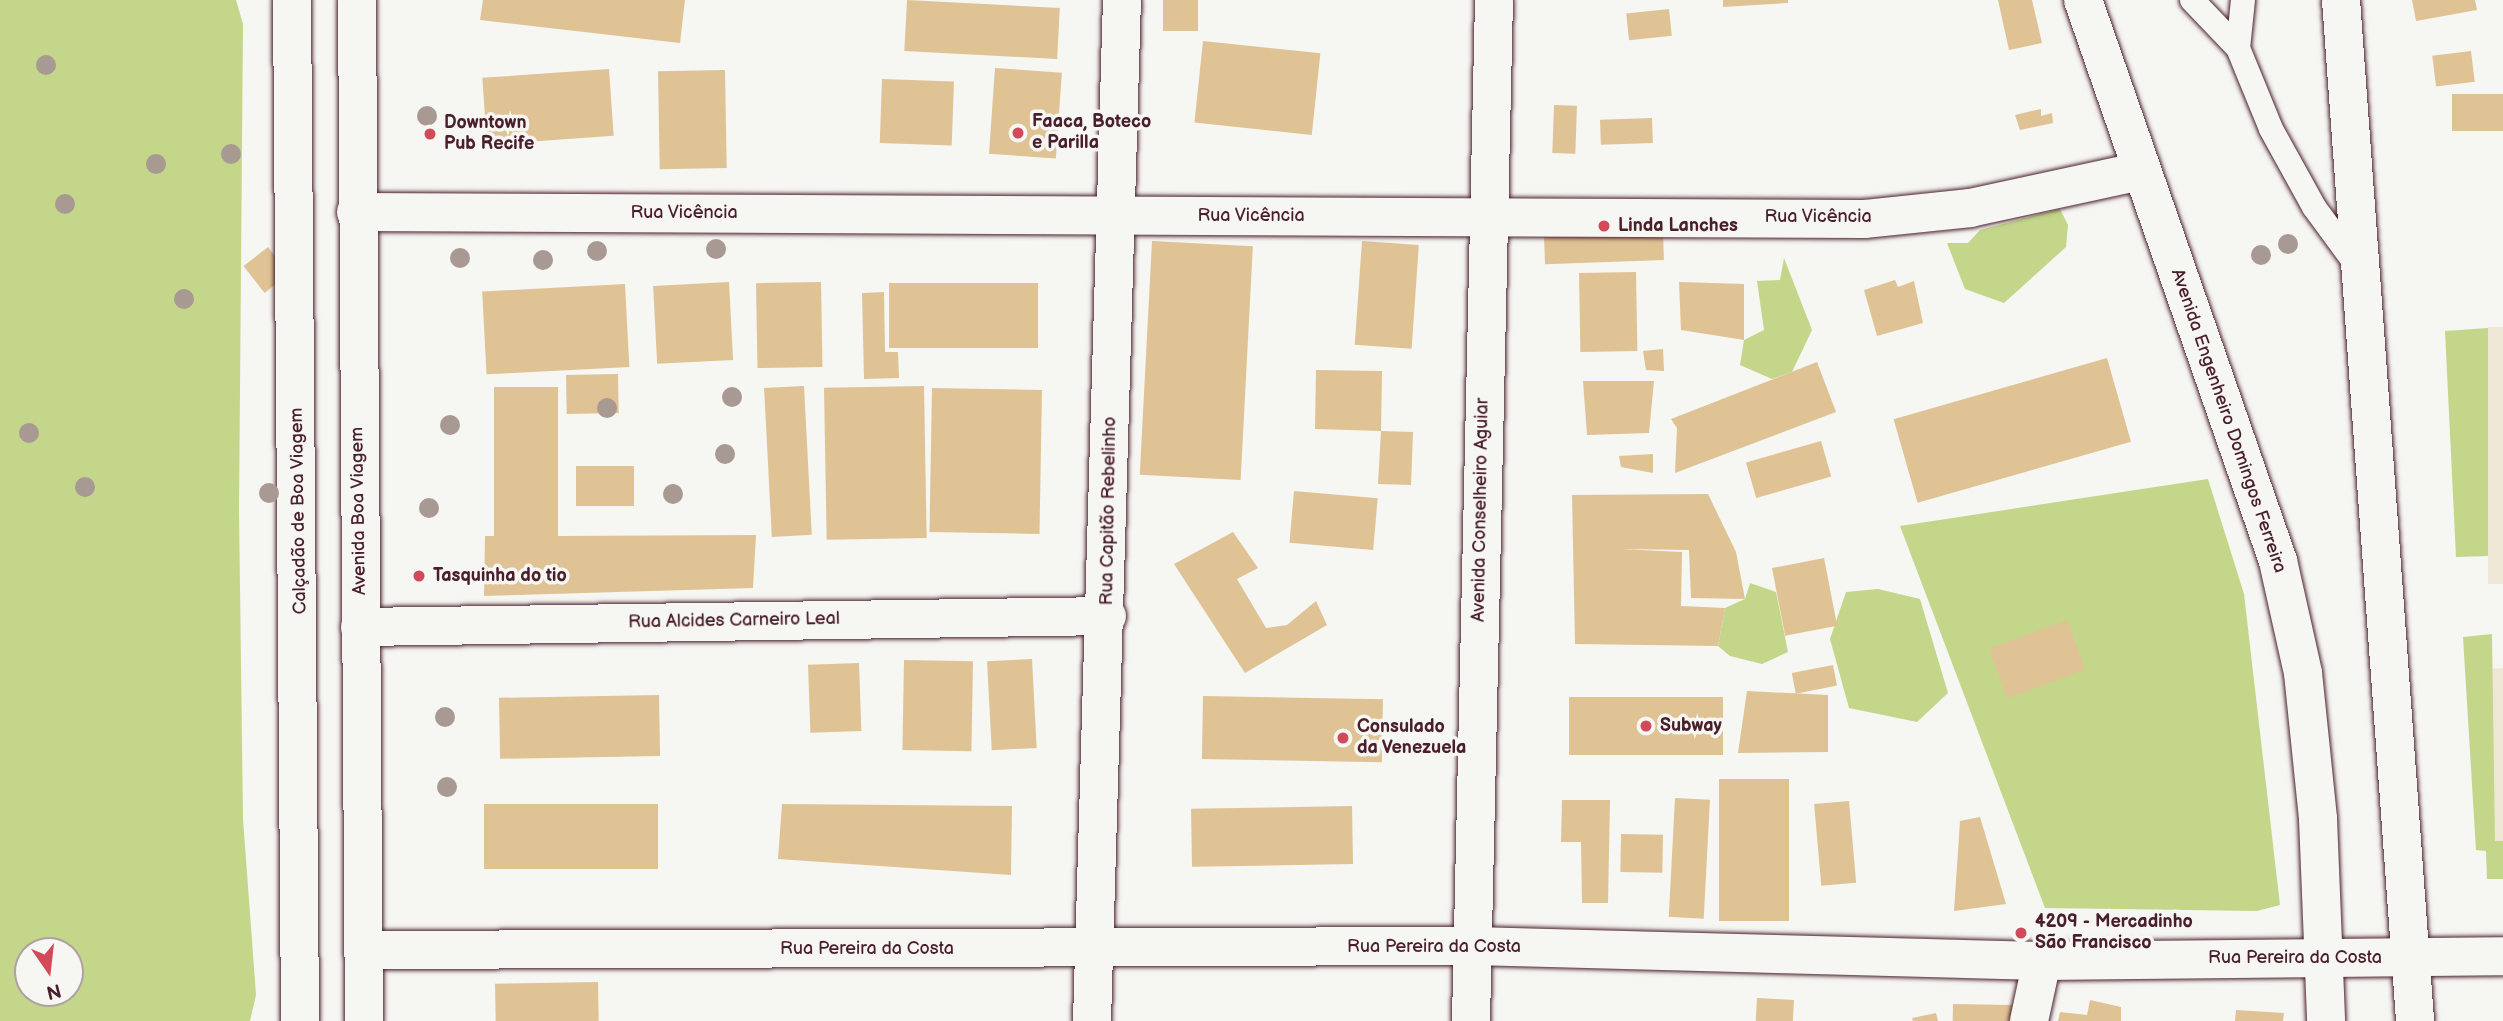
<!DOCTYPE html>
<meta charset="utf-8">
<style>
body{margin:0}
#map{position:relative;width:2503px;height:1021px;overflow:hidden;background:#f6f6f2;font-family:"Balsamiq Sans",sans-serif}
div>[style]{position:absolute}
.built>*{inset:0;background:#efe7d6;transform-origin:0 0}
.green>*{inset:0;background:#c3d68a}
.building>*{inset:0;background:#dfc394;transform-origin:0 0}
.roads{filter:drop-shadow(0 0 2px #4a1f2b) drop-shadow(0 0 2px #4a1f2b)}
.lane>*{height:24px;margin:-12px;padding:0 12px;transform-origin:12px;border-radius:12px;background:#f6f6f2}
.street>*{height:38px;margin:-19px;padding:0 19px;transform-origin:19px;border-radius:19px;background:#f6f6f2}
.secondary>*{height:38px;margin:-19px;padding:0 19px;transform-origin:19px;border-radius:19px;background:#f6f6f2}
.primary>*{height:38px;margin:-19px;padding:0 19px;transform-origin:19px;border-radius:19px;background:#f6f6f2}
.trees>*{width:20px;height:20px;margin:-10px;border-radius:50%;background:#a89992}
.dots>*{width:19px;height:19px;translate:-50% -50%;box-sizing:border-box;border:4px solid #f6f6f2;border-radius:50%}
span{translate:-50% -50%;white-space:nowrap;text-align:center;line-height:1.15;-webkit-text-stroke:7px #f6f6f2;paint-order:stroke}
.poi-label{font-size:18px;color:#4a1f2b;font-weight:700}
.left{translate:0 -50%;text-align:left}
.street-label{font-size:18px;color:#4a1f2b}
.north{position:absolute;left:14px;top:937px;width:70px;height:70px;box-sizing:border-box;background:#f6f6f2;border:2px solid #b1a0a2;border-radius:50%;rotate:166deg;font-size:19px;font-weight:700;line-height:28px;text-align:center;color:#4a1f2b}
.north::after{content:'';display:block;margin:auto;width:24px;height:32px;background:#d1495b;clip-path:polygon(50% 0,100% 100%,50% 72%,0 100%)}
</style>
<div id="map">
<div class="built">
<i style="left:2503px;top:327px;width:257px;height:15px;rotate:90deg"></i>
<i style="clip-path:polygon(2503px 668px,2503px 841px,2495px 841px,2487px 669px)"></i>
</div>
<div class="green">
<i style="clip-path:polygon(evenodd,0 0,236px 0,243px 24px,239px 510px,243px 819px,256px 995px,250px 1021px,0 1021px,0 0,28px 951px,70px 951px,70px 993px,28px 993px,28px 951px)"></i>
<i style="clip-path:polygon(2060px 209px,2068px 225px,2066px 247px,2004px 303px,1965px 289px,1947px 243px,1968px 243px,1980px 230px)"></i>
<i style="clip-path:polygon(1784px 258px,1812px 330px,1792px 372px,1772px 379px,1740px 365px,1744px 340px,1764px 330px,1757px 281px,1780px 280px)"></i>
<i style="clip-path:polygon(2488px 328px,2488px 556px,2456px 557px,2445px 331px)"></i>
<i style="clip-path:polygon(2208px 479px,2244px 594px,2280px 905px,2257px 911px,2045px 908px,1900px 526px)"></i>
<i style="clip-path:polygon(1750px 583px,1776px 592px,1788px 652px,1762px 664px,1730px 656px,1718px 646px,1725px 608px,1745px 599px)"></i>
<i style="clip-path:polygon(1878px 589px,1920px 599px,1948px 693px,1917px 722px,1849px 708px,1830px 639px,1846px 592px)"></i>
<i style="clip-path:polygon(2492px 634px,2495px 841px,2503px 841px,2503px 879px,2487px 879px,2486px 851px,2476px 850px,2463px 637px)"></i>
</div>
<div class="building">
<i style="clip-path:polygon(483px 0,685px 0,680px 43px,480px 20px)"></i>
<i style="left:907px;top:0;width:153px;height:51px;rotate:3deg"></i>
<i style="left:1163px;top:0;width:35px;height:31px"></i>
<i style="clip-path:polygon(1723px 0,1788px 0,1788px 3px,1723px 7px)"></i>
<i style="clip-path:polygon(1998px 0,2032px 0,2042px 43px,2009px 50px)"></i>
<i style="clip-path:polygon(2412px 0,2475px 0,2477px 10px,2416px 21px)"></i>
<i style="left:1669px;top:9px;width:27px;height:43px;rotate:84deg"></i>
<i style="left:1203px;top:41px;width:118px;height:82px;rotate:6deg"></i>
<i style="left:2471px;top:51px;width:31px;height:39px;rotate:83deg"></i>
<i style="left:995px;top:68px;width:67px;height:86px;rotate:4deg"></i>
<i style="left:609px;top:69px;width:67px;height:127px;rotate:86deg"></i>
<i style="left:725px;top:70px;width:98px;height:67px;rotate:89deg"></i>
<i style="left:882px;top:79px;width:72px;height:64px;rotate:2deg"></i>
<i style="left:2503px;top:94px;width:37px;height:51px;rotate:90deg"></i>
<i style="left:1554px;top:105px;width:23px;height:48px;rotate:2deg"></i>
<i style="clip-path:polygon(2041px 109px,2041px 116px,2052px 113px,2053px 123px,2020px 130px,2015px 115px)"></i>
<i style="left:1652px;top:118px;width:25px;height:52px;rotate:88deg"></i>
<i style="left:1663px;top:233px;width:27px;height:119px;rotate:88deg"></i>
<i style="left:1152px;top:241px;width:101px;height:234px;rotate:3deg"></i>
<i style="left:1362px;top:241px;width:57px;height:104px;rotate:4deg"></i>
<i style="left:268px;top:247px;width:34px;height:31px;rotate:52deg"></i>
<i style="left:1636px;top:272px;width:79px;height:57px;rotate:89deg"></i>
<i style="clip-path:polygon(1895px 280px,1898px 287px,1914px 281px,1923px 323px,1877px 336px,1864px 290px)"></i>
<i style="left:729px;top:282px;width:78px;height:76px;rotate:87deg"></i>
<i style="left:821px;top:282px;width:85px;height:65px;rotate:89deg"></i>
<i style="clip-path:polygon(1679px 282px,1744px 284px,1744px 340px,1681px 330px)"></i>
<i style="left:889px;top:283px;width:149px;height:65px"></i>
<i style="left:625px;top:284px;width:83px;height:143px;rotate:87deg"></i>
<i style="clip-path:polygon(884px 292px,885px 352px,898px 352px,899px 378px,864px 379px,862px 293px)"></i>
<i style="clip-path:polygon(1663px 349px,1664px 371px,1646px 370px,1643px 351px)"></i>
<i style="left:2107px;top:358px;width:87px;height:222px;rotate:74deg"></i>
<i style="clip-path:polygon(1817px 362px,1836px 412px,1675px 473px,1677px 428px,1671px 419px)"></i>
<i style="clip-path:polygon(1316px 370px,1382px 371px,1381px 431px,1413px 432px,1411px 485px,1378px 484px,1381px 431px,1315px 429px)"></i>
<i style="left:618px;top:374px;width:39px;height:52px;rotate:89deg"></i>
<i style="clip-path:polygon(1583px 381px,1654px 381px,1649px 433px,1587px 435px)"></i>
<i style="left:804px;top:386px;width:149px;height:40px;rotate:87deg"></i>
<i style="left:924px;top:386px;width:152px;height:100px;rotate:89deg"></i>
<i style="clip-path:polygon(494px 387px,558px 387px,558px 536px,756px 535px,753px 588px,484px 596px,485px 536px,494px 536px)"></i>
<i style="left:932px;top:388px;width:110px;height:144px;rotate:1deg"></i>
<i style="left:1821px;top:441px;width:37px;height:78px;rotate:74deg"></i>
<i style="clip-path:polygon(1653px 454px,1653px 473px,1621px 467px,1619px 456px)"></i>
<i style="left:576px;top:466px;width:58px;height:40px"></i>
<i style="left:1294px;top:491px;width:84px;height:52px;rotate:5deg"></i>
<i style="clip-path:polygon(1708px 494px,1736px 552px,1745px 599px,1691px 598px,1689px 550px,1620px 549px,1682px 552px,1681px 606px,1725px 608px,1718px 646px,1575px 644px,1572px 495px)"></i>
<i style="clip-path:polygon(1233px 532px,1258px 568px,1237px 579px,1266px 628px,1287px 625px,1316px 601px,1327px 625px,1245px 673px,1174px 564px)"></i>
<i style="left:1824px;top:558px;width:69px;height:53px;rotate:79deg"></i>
<i style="left:2067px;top:620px;width:53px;height:83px;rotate:70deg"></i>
<i style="left:1032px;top:659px;width:89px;height:45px;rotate:87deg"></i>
<i style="left:904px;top:660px;width:69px;height:90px;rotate:1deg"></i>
<i style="left:859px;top:663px;width:68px;height:51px;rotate:88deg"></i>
<i style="left:1833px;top:665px;width:21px;height:42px;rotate:79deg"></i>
<i style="clip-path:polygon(1747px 691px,1828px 695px,1828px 752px,1738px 753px)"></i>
<i style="left:659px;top:695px;width:61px;height:160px;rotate:89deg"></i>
<i style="left:1203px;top:696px;width:180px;height:63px;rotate:1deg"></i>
<i style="left:1569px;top:697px;width:154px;height:58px"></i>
<i style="left:1719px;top:779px;width:70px;height:142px"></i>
<i style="left:1675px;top:798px;width:35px;height:119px;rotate:3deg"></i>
<i style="clip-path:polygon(1562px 800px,1610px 800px,1608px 903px,1582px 903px,1581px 842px,1561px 842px)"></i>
<i style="left:1849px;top:801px;width:82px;height:35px;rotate:85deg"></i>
<i style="left:658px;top:804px;width:65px;height:174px;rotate:90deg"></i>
<i style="clip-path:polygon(782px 804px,1012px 806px,1011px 875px,778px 859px)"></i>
<i style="left:1352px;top:806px;width:58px;height:161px;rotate:89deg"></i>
<i style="clip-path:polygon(1980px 817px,2006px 904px,1954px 911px,1960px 821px)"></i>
<i style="left:1621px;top:834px;width:42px;height:38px;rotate:1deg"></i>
<i style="left:598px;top:982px;width:39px;height:103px;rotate:89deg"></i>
<i style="left:1757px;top:998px;width:37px;height:23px;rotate:3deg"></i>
<i style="clip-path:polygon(2090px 1000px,2121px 1007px,2121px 1021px,2058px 1021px,2060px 1012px,2087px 1015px)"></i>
<i style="left:1953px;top:1004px;width:59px;height:17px;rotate:1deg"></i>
<i style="clip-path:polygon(2236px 1010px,2284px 1013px,2283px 1021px,2235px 1021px)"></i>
<i style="clip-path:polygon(1936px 1013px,1938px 1021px,1913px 1021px,1912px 1018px)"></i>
</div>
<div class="roads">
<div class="lane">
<i style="left:2192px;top:0;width:66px;rotate:46.2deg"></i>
<i style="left:2243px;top:0;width:48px;rotate:95.9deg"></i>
<i style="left:2238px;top:48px;width:87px;rotate:67.8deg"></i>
<i style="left:2271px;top:129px;width:89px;rotate:61.1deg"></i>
<i style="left:2314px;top:207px;width:74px;rotate:53.7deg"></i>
</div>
<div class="street">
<i style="left:292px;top:0;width:1021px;rotate:89.55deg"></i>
<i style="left:356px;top:212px;width:1508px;rotate:0.27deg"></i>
<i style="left:1864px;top:219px;width:107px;rotate:-5.9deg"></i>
<i style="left:1970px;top:208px;width:175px;rotate:-12.2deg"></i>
<i style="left:360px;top:627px;width:747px;rotate:-0.84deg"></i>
<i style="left:365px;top:950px;width:1108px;rotate:-0.21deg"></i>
<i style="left:1473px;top:946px;width:569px;rotate:1.51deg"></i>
<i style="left:2042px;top:961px;width:461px;rotate:-0.6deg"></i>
<i style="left:1092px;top:1021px;width:1021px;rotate:-88.32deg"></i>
<i style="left:2029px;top:1021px;width:61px;rotate:-77.8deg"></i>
</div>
<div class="secondary">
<i style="left:1471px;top:1021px;width:1021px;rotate:-88.71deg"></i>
</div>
<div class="primary">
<i style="left:357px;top:0;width:1021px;rotate:89.61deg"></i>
<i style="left:2083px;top:0;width:594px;rotate:70.83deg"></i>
<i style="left:2278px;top:561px;width:115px;rotate:77.4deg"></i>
<i style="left:2303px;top:673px;width:147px;rotate:84.1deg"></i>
<i style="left:2318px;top:819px;width:202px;rotate:87.7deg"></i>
<i style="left:2341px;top:0;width:1024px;rotate:85.85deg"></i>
</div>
</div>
<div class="trees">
<i style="left:46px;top:65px"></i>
<i style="left:427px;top:116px"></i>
<i style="left:231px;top:154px"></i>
<i style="left:156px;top:164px"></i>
<i style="left:65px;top:204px"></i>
<i style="left:2288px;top:244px"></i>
<i style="left:716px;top:249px"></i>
<i style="left:597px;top:251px"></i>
<i style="left:2261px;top:255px"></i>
<i style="left:460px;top:258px"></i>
<i style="left:543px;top:260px"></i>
<i style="left:184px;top:299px"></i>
<i style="left:732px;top:397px"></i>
<i style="left:607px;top:408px"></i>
<i style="left:450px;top:425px"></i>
<i style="left:29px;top:433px"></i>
<i style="left:725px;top:454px"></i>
<i style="left:85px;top:487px"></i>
<i style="left:269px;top:493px"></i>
<i style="left:673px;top:494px"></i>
<i style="left:429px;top:508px"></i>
<i style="left:445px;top:717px"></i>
<i style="left:447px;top:787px"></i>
</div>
<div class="dots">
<i style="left:1018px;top:133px;background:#d1495b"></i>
<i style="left:430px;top:134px;background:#d1495b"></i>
<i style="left:1604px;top:226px;background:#d1495b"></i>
<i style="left:419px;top:576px;background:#d1495b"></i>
<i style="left:1646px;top:726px;background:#d1495b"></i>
<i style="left:1343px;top:738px;background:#d1495b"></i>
<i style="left:2021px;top:933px;background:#d1495b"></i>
</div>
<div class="poi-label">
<span class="left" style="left:1032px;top:133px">Faaca, Boteco<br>e Parilla</span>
<span class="left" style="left:444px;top:134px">Downtown<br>Pub Recife</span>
<span class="left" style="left:1618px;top:226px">Linda Lanches</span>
<span class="left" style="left:433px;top:576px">Tasquinha do tio</span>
<span class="left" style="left:1660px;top:726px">Subway</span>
<span class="left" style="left:1357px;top:738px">Consulado<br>da Venezuela</span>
<span class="left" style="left:2035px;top:933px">4209 - Mercadinho<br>São Francisco</span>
</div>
<div class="street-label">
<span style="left:684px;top:213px">Rua Vicência</span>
<span style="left:1251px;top:216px">Rua Vicência</span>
<span style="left:1818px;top:217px">Rua Vicência</span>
<span style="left:2228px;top:421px;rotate:71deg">Avenida Engenheiro Domingos Ferreira</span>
<span style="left:1481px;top:510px;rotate:-89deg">Avenida Conselheiro Aguiar</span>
<span style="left:299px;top:511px;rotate:-91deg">Calçadão de Boa Viagem</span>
<span style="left:359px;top:511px;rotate:-91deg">Avenida Boa Viagem</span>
<span style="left:1109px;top:511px;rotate:-89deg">Rua Capitão Rebelinho</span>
<span style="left:734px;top:621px;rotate:-1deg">Rua Alcides Carneiro Leal</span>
<span style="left:1434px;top:947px">Rua Pereira da Costa</span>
<span style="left:867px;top:949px">Rua Pereira da Costa</span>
<span style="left:2295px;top:958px">Rua Pereira da Costa</span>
</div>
<div class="north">N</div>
</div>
